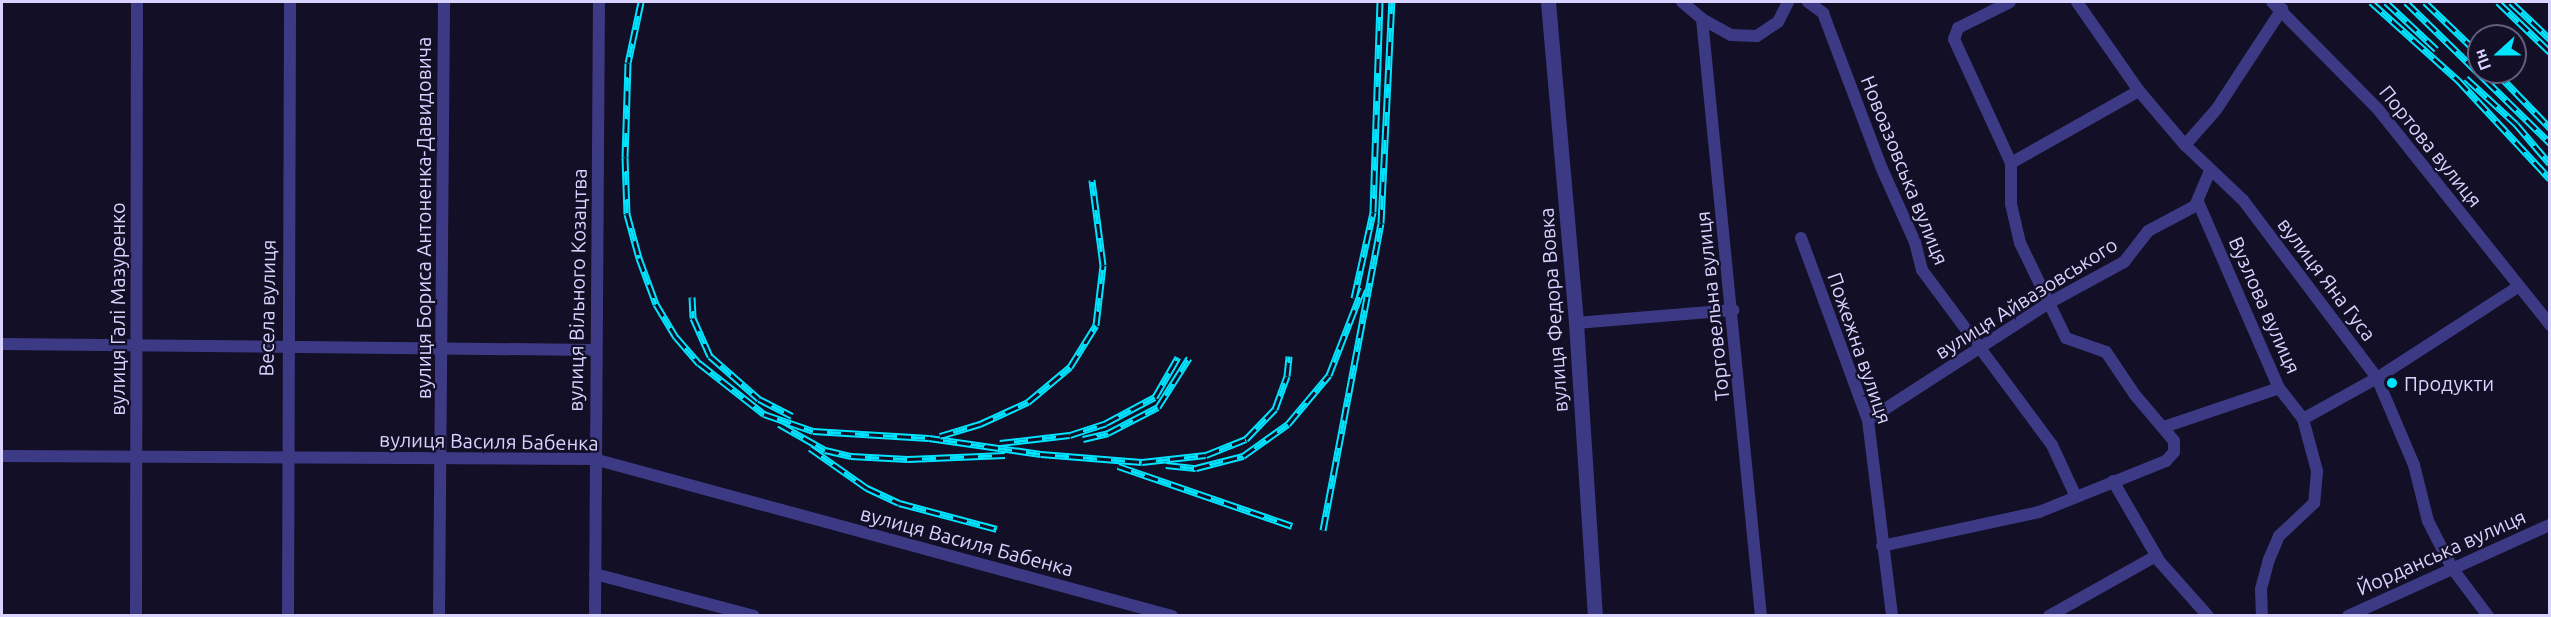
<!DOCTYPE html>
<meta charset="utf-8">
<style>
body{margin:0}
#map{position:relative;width:2551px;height:617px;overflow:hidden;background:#130f26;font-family:Ubuntu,sans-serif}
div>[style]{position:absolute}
.minor>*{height:12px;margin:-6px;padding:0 6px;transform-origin:6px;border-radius:6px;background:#3d3a85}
.tertiary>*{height:15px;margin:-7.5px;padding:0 7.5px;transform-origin:7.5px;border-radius:7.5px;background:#3d3a85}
.rail>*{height:7px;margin-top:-3.5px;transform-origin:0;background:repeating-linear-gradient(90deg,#130f26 0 14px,#00e5ff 0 28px);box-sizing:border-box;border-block:2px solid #00e5ff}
.dots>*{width:16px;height:16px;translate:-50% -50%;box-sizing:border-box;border:3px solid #130f26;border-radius:50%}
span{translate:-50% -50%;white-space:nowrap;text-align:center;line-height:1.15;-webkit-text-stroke:4.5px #130f26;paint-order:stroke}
.street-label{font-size:20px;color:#d9d4ff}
.poi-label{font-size:20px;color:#d9d4ff}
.left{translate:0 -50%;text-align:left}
.frame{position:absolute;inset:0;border:3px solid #d9d4ff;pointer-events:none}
.north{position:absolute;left:2467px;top:24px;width:60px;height:60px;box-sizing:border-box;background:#130f26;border:2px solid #625e7d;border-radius:50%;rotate:249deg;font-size:16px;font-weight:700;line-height:24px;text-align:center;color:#d9d4ff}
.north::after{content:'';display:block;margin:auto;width:21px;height:27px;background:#00e5ff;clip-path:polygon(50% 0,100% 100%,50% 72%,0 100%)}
</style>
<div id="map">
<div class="minor">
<i style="left:1682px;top:2px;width:26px;rotate:40deg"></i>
<i style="left:1702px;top:19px;width:600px;rotate:84.36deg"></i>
<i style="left:1808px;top:2px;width:19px;rotate:36deg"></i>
<i style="left:1823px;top:13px;width:167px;rotate:69.3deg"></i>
<i style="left:1882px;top:169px;width:80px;rotate:65.7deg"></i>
<i style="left:1915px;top:242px;width:29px;rotate:76deg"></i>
<i style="left:1922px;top:270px;width:218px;rotate:53.4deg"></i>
<i style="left:2052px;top:445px;width:57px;rotate:65.2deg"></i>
<i style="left:2077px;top:2px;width:108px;rotate:55.1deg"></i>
<i style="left:2139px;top:91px;width:71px;rotate:49.6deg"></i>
<i style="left:2185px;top:145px;width:80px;rotate:43.5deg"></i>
<i style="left:2243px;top:200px;width:223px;rotate:53deg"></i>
<i style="left:2377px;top:378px;width:95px;rotate:67deg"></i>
<i style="left:2414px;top:465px;width:58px;rotate:76deg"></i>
<i style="left:2428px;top:521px;width:53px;rotate:62.9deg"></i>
<i style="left:2452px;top:568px;width:60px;rotate:53.1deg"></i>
<i style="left:2272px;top:2px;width:149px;rotate:45.3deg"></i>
<i style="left:2377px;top:108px;width:278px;rotate:51.4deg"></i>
<i style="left:1702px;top:19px;width:33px;rotate:29deg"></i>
<i style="left:1731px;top:35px;width:26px;rotate:2deg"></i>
<i style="left:1757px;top:36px;width:25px;rotate:-34deg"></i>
<i style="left:1778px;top:22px;width:22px;rotate:-63deg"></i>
<i style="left:2185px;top:145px;width:47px;rotate:-48.5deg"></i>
<i style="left:2216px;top:110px;width:121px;rotate:-56.8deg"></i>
<i style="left:2011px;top:163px;width:147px;rotate:-29.4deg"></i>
<i style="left:2198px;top:202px;width:203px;rotate:66.5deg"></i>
<i style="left:2279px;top:388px;width:39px;rotate:52deg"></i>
<i style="left:2303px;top:419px;width:54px;rotate:74.9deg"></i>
<i style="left:2317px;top:471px;width:32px;rotate:95deg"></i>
<i style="left:2314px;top:503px;width:48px;rotate:136.7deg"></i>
<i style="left:2279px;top:536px;width:25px;rotate:113deg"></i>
<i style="left:2269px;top:559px;width:31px;rotate:105deg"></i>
<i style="left:2261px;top:589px;width:27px;rotate:88deg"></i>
<i style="left:1801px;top:238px;width:194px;rotate:69.8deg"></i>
<i style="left:1868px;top:420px;width:197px;rotate:83deg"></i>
<i style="left:1576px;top:323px;width:158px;rotate:-4.7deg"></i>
<i style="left:2px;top:344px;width:594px;rotate:0.58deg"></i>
<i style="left:2303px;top:419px;width:85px;rotate:-29deg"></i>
<i style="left:2377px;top:378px;width:169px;rotate:-32.9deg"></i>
<i style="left:1868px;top:420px;width:213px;rotate:-32.9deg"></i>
<i style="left:2047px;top:304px;width:88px;rotate:-28.6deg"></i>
<i style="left:2124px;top:262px;width:39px;rotate:-52deg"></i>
<i style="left:2148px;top:231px;width:53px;rotate:-28deg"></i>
<i style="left:2195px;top:206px;width:39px;rotate:-67deg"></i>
<i style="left:2164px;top:427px;width:121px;rotate:-18.7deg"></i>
<i style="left:2px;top:456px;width:592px;rotate:0.29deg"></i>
<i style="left:594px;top:459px;width:599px;rotate:15.2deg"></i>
<i style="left:2113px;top:481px;width:94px;rotate:59.9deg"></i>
<i style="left:2160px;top:562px;width:72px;rotate:48.4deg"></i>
<i style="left:1882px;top:546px;width:161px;rotate:-12.2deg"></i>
<i style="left:2039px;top:512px;width:137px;rotate:-21.9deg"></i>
<i style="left:2166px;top:461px;width:12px;rotate:-48deg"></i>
<i style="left:2174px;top:452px;width:11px;rotate:-90deg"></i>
<i style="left:2174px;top:441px;width:60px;rotate:-130.3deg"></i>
<i style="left:2135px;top:395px;width:52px;rotate:-124deg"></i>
<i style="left:2106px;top:352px;width:42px;rotate:-160.7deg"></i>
<i style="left:2066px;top:338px;width:106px;rotate:-115.8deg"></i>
<i style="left:2020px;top:243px;width:40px;rotate:-103deg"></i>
<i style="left:2011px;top:204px;width:41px;rotate:-90deg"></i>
<i style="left:2011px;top:163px;width:136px;rotate:-114.7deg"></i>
<i style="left:1954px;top:39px;width:12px;rotate:-70deg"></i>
<i style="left:1958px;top:28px;width:58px;rotate:-26.6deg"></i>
<i style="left:595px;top:574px;width:164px;rotate:14.8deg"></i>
<i style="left:136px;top:616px;width:614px;rotate:-89.91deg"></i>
<i style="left:288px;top:616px;width:614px;rotate:-89.81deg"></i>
<i style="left:439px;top:616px;width:614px;rotate:-89.53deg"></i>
<i style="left:595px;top:616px;width:614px;rotate:-89.63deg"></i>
<i style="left:2049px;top:616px;width:123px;rotate:-29.3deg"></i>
<i style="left:2348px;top:616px;width:222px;rotate:-24.3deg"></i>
</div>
<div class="tertiary">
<i style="left:1548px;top:2px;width:322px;rotate:85deg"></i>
<i style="left:1576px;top:323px;width:294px;rotate:86.3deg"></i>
</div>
<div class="rail">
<i style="left:641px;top:2px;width:62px;rotate:102deg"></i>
<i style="left:628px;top:63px;width:94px;rotate:91.8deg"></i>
<i style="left:625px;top:157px;width:57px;rotate:88deg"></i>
<i style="left:627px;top:214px;width:46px;rotate:74.7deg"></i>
<i style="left:639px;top:258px;width:49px;rotate:69.7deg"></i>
<i style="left:656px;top:304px;width:39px;rotate:59deg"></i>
<i style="left:676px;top:337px;width:35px;rotate:49deg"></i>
<i style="left:699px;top:363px;width:83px;rotate:38.1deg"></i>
<i style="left:764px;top:414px;width:52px;rotate:19.1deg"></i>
<i style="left:813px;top:431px;width:116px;rotate:3.5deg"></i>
<i style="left:929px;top:438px;width:113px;rotate:8.1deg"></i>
<i style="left:1041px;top:454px;width:101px;rotate:4.5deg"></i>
<i style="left:1142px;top:462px;width:64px;rotate:-6.2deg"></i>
<i style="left:1206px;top:455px;width:43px;rotate:-21.8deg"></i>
<i style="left:1246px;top:439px;width:42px;rotate:-46deg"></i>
<i style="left:1275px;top:409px;width:35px;rotate:-70deg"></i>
<i style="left:1287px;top:376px;width:20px;rotate:-84deg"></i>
<i style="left:2371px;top:2px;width:117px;rotate:41.9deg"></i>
<i style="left:2458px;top:80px;width:135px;rotate:47.1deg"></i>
<i style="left:2386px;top:2px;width:69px;rotate:43.2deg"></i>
<i style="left:2406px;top:2px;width:202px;rotate:44.4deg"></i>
<i style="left:2425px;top:2px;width:75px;rotate:43.9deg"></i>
<i style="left:2498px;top:2px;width:72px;rotate:43.9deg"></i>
<i style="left:2511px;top:2px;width:54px;rotate:43.5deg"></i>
<i style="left:2496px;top:72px;width:78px;rotate:46deg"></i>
<i style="left:2466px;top:78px;width:68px;rotate:42.6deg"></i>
<i style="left:2516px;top:124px;width:52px;rotate:49.6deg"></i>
<i style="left:692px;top:297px;width:21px;rotate:87deg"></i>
<i style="left:693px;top:318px;width:42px;rotate:65.9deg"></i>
<i style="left:710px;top:356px;width:65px;rotate:41.3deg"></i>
<i style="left:759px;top:399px;width:37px;rotate:27deg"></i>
<i style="left:1354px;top:298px;width:88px;rotate:-77.5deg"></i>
<i style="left:1373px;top:212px;width:210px;rotate:-88.1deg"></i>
<i style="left:779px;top:424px;width:53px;rotate:29.5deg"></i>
<i style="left:825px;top:450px;width:27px;rotate:13deg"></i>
<i style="left:851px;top:456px;width:57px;rotate:3deg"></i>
<i style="left:908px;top:459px;width:97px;rotate:-2.4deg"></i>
<i style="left:940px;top:436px;width:42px;rotate:-16.7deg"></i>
<i style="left:980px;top:424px;width:53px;rotate:-24.6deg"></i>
<i style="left:1028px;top:402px;width:55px;rotate:-39.8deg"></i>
<i style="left:1070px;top:367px;width:49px;rotate:-58.2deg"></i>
<i style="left:1096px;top:325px;width:60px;rotate:-83.3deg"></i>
<i style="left:1103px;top:265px;width:86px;rotate:-97.4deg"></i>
<i style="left:1083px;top:439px;width:26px;rotate:-13deg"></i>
<i style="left:1108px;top:433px;width:56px;rotate:-27.5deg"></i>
<i style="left:1158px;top:407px;width:58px;rotate:-57.7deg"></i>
<i style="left:1000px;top:443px;width:70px;rotate:-6.5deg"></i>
<i style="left:1070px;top:435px;width:38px;rotate:-18deg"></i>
<i style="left:1106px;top:423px;width:55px;rotate:-28deg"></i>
<i style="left:1155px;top:397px;width:46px;rotate:-60.1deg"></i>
<i style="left:810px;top:448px;width:70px;rotate:35.1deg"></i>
<i style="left:867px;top:488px;width:35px;rotate:25deg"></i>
<i style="left:899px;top:503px;width:101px;rotate:14.9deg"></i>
<i style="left:1166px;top:465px;width:30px;rotate:6deg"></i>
<i style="left:1196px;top:468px;width:49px;rotate:-14.3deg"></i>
<i style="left:1243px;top:456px;width:55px;rotate:-35.4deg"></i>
<i style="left:1288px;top:424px;width:64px;rotate:-50.1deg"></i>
<i style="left:1329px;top:375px;width:93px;rotate:-68.7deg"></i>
<i style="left:1118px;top:466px;width:184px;rotate:19deg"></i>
<i style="left:1323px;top:530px;width:312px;rotate:-79.3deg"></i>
<i style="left:1381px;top:223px;width:221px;rotate:-87.2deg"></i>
</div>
<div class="dots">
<i style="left:2392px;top:383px;background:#00e5ff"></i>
</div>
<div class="street-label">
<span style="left:2431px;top:146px;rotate:51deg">Портова вулиця</span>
<span style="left:1905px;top:170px;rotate:68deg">Новоазовська вулиця</span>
<span style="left:423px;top:218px;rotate:-90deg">вулиця Бориса Антоненка-Давидовича</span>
<span style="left:2327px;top:279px;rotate:53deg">вулиця Яна Гуса</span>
<span style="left:577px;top:290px;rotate:-89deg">вулиця Вільного Козацтва</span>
<span style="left:2026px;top:298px;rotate:-32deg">вулиця Айвазовського</span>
<span style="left:2265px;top:305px;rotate:66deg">Вузлова вулиця</span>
<span style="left:1712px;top:306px;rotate:-96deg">Торговельна вулиця</span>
<span style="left:267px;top:308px;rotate:-89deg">Весела вулиця</span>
<span style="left:117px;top:309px;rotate:-90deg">вулиця Галі Мазуренко</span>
<span style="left:1553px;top:310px;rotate:-94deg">вулиця Федора Вовка</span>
<span style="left:1860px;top:348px;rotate:71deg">Пожежна вулиця</span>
<span style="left:489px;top:441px;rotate:1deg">вулиця Василя Бабенка</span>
<span style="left:967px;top:541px;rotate:15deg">вулиця Василя Бабенка</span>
<span style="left:2441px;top:552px;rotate:-24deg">Йорданська вулиця</span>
</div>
<div class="poi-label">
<span class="left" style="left:2404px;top:383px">Продукти</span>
</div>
<div class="frame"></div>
<div class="north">Пн</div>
</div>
